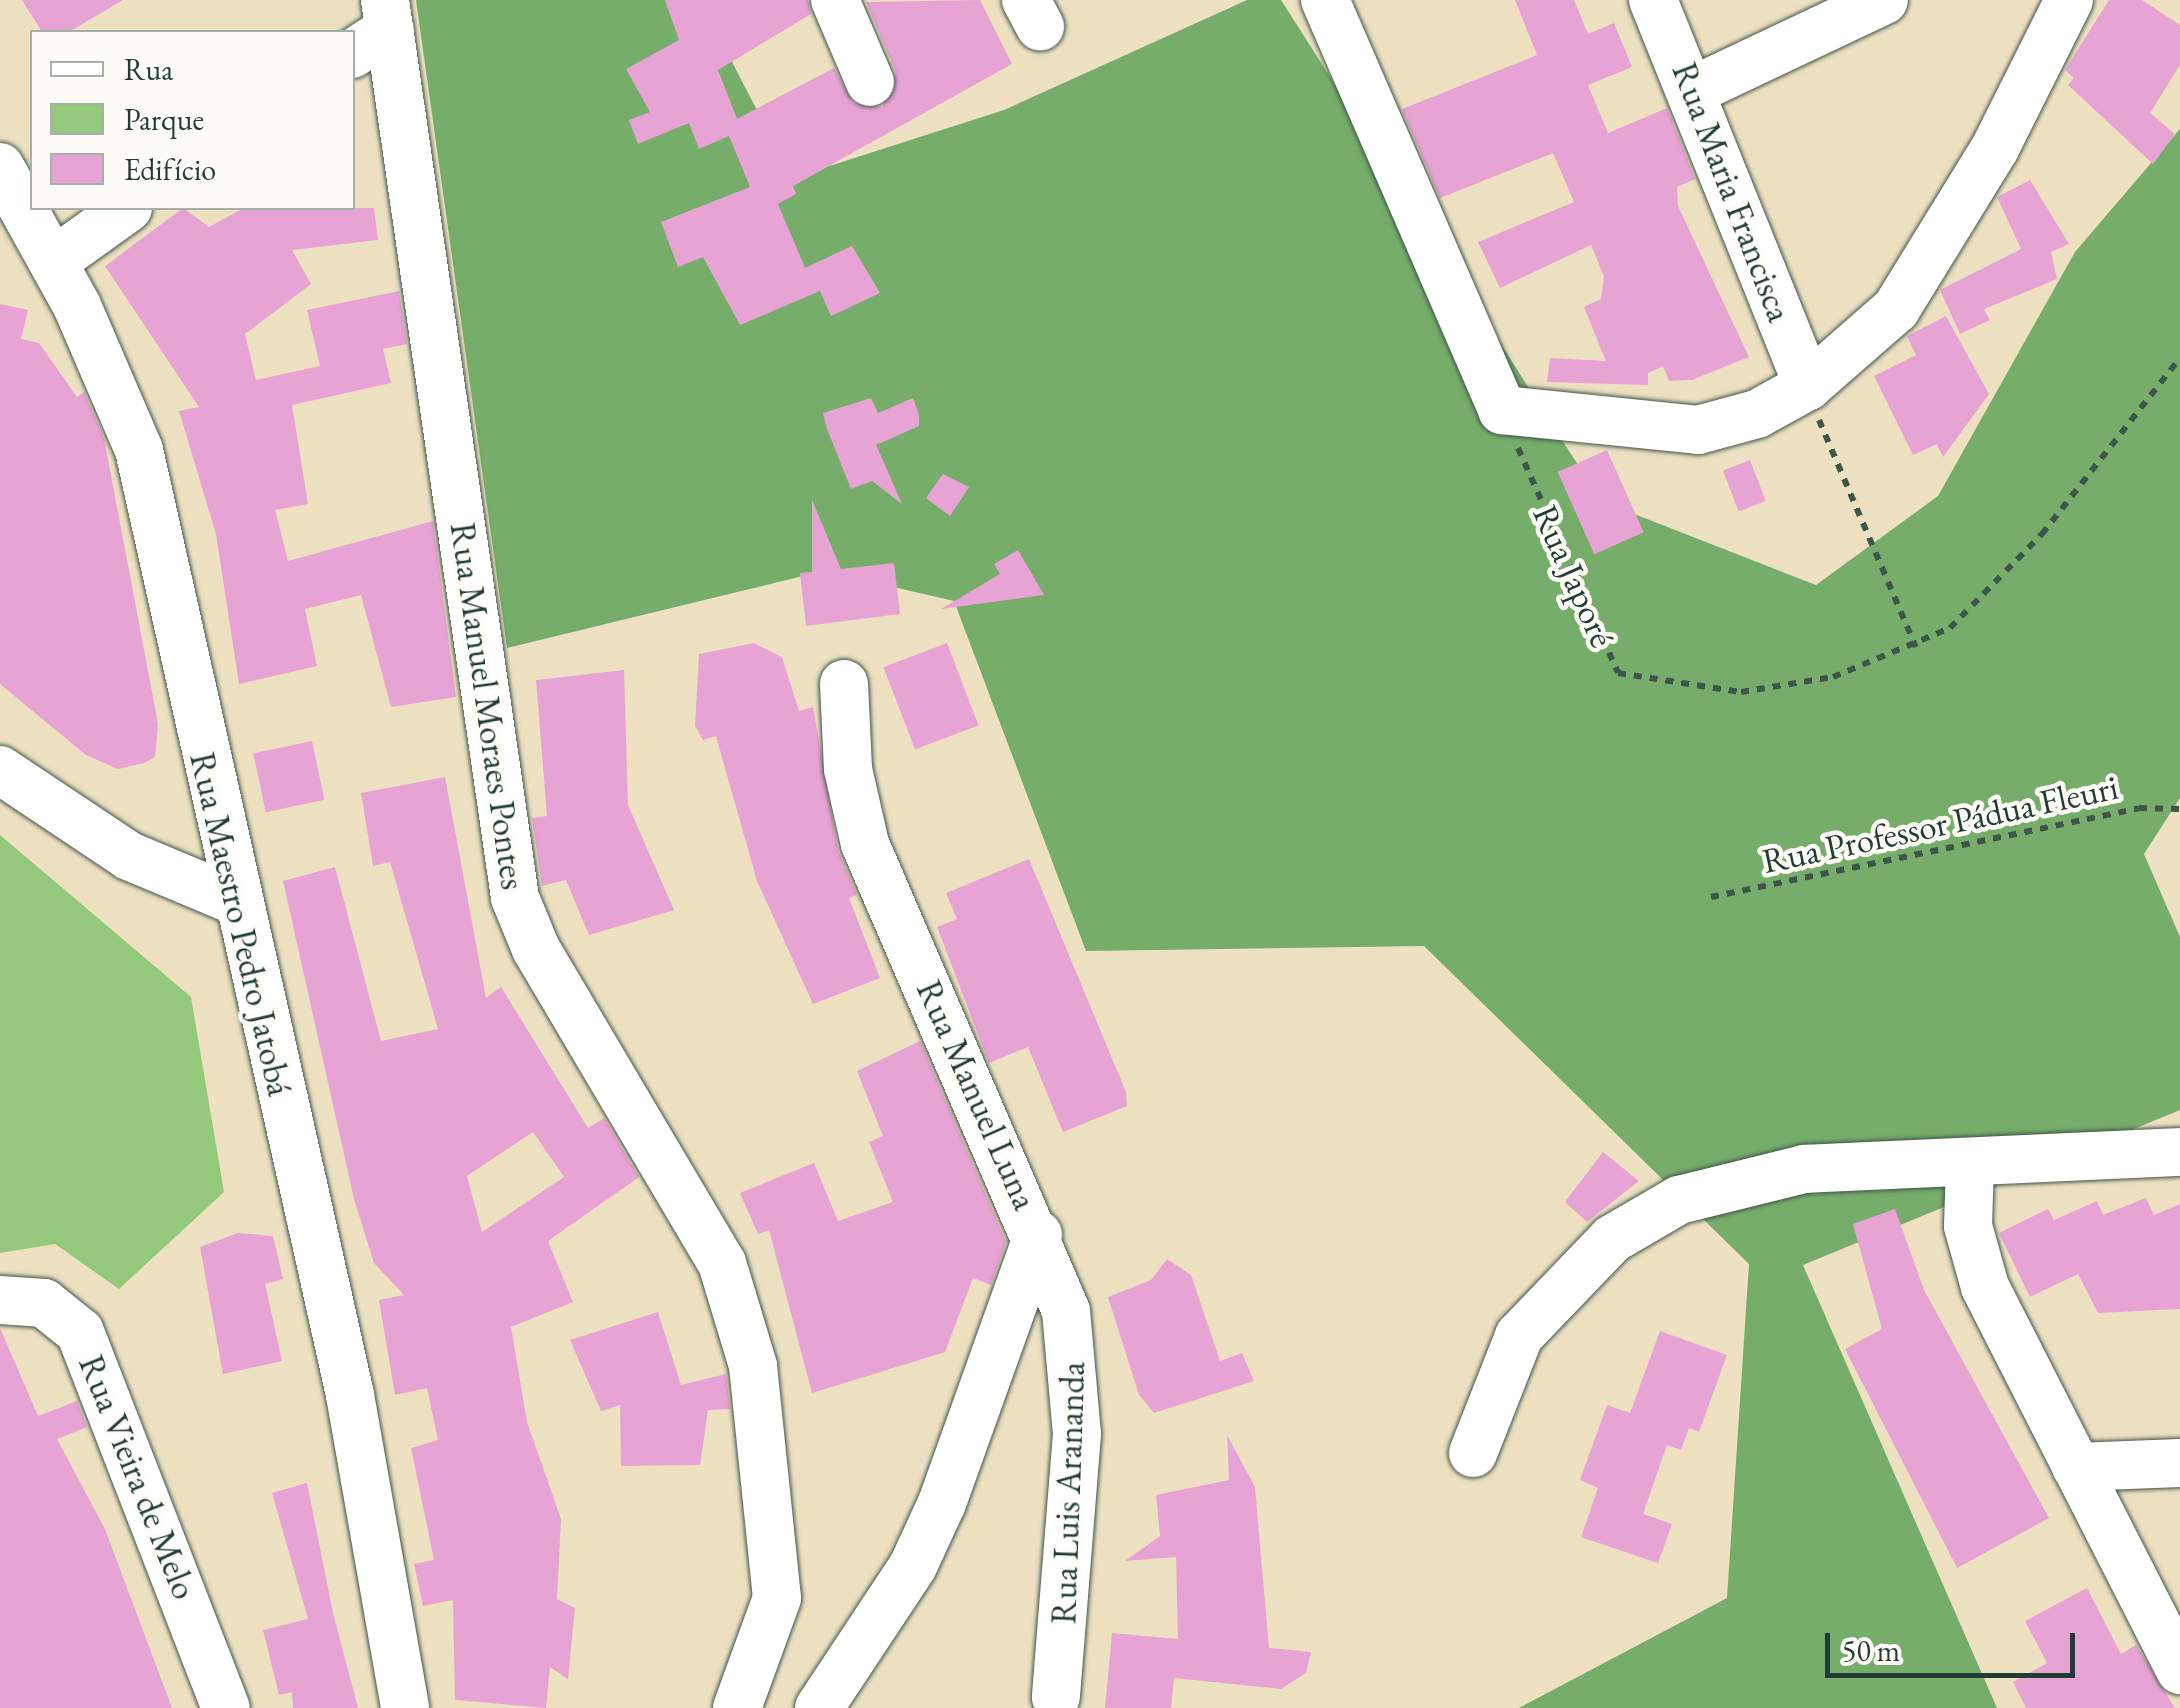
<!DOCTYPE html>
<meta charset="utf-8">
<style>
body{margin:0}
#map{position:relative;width:2180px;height:1708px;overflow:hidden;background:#eee1c2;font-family:"EB Garamond",serif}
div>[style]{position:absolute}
.green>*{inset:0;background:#94c97b}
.forest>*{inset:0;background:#77ad6b}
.building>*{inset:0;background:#e8a3d5;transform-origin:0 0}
.path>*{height:6px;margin-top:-3px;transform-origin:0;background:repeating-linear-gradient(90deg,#3e5649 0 8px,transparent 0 16px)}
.roads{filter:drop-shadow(0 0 2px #3e5649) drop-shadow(0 0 2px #3e5649)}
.minor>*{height:48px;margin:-24px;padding:0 24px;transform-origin:24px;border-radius:24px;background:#fff}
span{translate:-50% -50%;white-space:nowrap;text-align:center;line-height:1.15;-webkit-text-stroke:9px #fdfcf7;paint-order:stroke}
.street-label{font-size:35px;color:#1f3d34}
.legend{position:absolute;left:30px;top:30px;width:325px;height:180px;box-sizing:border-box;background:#fdfcf7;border:2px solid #a4b0a9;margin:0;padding:12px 18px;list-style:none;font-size:30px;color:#1f3d34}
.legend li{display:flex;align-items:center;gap:20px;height:50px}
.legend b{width:50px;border:2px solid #a4b0a9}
.scale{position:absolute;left:1825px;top:1633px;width:250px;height:45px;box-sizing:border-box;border:5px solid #1f3d34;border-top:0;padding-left:12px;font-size:30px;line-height:35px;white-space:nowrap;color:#1f3d34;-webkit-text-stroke:8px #fdfcf7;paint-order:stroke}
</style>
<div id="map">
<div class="green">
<i style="clip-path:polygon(0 835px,191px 997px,224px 1192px,119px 1289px,55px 1244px,0 1253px)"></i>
</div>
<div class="forest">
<i style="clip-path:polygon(416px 0,700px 0,792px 178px,1004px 110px,1247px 0,1281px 0,1601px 501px,1816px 585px,1938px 496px,2075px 252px,2180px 129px,2180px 798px,2144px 854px,2180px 937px,2180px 1110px,1803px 1265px,1997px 1708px,1519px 1708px,1727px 1598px,1749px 1264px,1424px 946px,1086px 951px,954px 601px,824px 571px,507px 648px)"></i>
</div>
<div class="building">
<i style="clip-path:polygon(22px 0,123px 0,69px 32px,42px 32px)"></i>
<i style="clip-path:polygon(665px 0,808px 0,811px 14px,718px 70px,737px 119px,834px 68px,853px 103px,882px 107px,896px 72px,866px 2px,980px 0,1012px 64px,793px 186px,796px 194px,778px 204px,805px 268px,852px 246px,880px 293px,831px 316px,820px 291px,740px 325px,703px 257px,678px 267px,661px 222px,750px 187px,729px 136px,699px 149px,689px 123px,638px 144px,629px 120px,650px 112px,626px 69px,679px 40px)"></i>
<i style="clip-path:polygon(1515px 0,1574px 0,1588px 34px,1614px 23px,1632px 67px,1588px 85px,1608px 133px,1667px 108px,1695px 179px,1677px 187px,1678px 206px,1749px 357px,1692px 380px,1669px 381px,1663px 366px,1648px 373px,1648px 385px,1547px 382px,1550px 358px,1606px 361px,1584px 307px,1601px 299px,1604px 276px,1591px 245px,1500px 288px,1478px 242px,1574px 202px,1553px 153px,1440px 198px,1402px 109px,1537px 55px)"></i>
<i style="clip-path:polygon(2109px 0,2142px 0,2180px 25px,2180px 65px,2150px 113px,2175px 134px,2153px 164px,2068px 85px,2074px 78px,2065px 70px)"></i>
<i style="clip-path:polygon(2030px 180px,2069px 244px,2051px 252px,2057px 279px,1984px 309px,1990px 320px,1960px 334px,1940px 290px,2021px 249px,1997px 197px)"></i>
<i style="clip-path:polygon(183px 208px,209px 227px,244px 208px,374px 208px,378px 240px,292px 250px,311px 284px,245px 334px,256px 380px,320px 366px,307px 310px,399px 291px,407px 344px,383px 349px,391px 383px,292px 405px,308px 504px,275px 510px,288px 561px,433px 521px,456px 697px,391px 707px,361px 595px,305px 609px,317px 666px,239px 684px,216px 534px,179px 411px,199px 407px,105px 266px)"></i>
<i style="clip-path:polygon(0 304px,28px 310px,21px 339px,39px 343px,77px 397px,84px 392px,104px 438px,158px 724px,155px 757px,144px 763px,118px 769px,86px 755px,0 684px)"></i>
<i style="clip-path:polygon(1946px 316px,1989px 394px,1943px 457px,1937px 444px,1913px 455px,1874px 376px,1916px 355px,1907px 336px)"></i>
<i style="clip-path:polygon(871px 398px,878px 413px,913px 398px,919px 415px,919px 426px,876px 445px,902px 504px,872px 481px,851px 489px,827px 429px,823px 413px)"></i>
<i style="left:1607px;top:450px;width:90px;height:54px;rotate:66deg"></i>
<i style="left:1750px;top:460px;width:44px;height:29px;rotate:69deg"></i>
<i style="clip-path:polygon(943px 474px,969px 487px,950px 516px,926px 498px)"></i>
<i style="clip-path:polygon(812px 500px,841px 569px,894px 563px,900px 614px,806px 626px,800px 573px,812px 572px)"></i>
<i style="clip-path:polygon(1018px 550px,1044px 595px,941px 609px,1000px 574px,994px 564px)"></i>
<i style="clip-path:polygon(754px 643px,782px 657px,799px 711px,813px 707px,838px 850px,857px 895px,849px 898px,880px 978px,813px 1004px,757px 881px,716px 736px,703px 740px,695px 726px,699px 654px)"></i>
<i style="left:947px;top:643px;width:88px;height:68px;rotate:69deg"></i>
<i style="clip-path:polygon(624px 670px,628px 805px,674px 910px,589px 935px,566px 880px,542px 886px,532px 818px,547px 816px,536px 680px)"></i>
<i style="left:312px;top:741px;width:60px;height:60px;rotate:78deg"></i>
<i style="clip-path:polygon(evenodd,445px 777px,486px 998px,501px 987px,588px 1128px,604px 1118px,639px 1177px,548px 1241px,573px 1302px,511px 1327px,527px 1422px,561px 1519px,557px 1599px,575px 1608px,568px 1679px,550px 1667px,546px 1708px,455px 1700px,453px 1600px,423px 1606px,414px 1564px,434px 1560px,411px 1448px,438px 1440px,427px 1388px,395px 1395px,379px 1300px,404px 1295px,374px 1263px,354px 1199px,283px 881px,335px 867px,381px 1041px,438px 1029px,390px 862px,373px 866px,361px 793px,445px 777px,533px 1132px,564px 1177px,482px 1232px,467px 1176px,533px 1132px)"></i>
<i style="clip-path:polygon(1029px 859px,1126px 1092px,1127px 1106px,1063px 1132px,1028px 1047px,989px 1063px,937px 927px,957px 919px,946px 893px)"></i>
<i style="clip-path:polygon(920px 1041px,1006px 1242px,991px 1285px,973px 1278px,945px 1352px,812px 1393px,769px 1230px,758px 1234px,740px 1193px,814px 1163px,838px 1221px,893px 1202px,869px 1142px,883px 1136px,857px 1071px)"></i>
<i style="clip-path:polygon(1603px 1152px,1639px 1181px,1587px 1222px,1565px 1202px)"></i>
<i style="clip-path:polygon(2146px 1198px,2154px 1215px,2180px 1204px,2180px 1309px,2098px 1313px,2078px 1274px,2030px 1297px,1999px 1233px,2048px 1209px,2054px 1220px,2097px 1201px,2103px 1215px)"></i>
<i style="clip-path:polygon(1895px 1209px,1924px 1290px,2049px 1518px,1957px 1568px,1845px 1349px,1882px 1329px,1853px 1224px)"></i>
<i style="clip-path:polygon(238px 1233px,273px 1236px,283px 1279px,265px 1284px,282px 1361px,223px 1374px,200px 1247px)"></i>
<i style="clip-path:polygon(1167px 1259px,1191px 1275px,1220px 1361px,1242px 1353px,1254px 1381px,1154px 1413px,1139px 1395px,1108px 1297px,1151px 1280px)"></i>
<i style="clip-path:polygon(658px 1312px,681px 1385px,726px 1374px,730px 1409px,708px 1410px,700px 1465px,621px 1466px,620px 1405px,601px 1411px,570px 1340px)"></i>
<i style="clip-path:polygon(0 1328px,38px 1416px,77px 1401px,87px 1427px,57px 1439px,105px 1529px,172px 1708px,0 1708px)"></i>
<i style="clip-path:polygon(1660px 1331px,1727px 1355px,1699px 1432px,1689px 1428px,1681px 1450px,1667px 1445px,1643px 1514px,1672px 1524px,1658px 1563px,1581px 1537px,1598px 1488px,1580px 1480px,1607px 1405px,1630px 1413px)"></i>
<i style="clip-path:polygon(1227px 1435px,1255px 1487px,1269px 1648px,1311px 1652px,1306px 1673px,1281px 1689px,1174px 1678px,1171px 1708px,1105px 1708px,1112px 1633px,1178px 1639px,1176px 1557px,1125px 1561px,1160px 1536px,1156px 1495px,1229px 1480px)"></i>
<i style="clip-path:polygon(307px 1483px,333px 1613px,358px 1708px,293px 1708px,292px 1692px,279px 1695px,263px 1630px,308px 1619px,272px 1493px)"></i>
<i style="clip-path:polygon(2087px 1588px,2121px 1654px,2136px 1645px,2175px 1708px,2026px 1708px,2013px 1682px,2047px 1663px,2025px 1621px)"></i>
</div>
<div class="path">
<i style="left:1819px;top:420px;width:247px;rotate:66.9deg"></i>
<i style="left:1518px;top:448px;width:246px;rotate:66deg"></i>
<i style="left:1618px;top:673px;width:124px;rotate:8.8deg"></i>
<i style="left:1741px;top:692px;width:93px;rotate:-9.3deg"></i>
<i style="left:1833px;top:677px;width:127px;rotate:-22.7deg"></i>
<i style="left:1950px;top:628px;width:132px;rotate:-45.6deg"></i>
<i style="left:2042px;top:534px;width:224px;rotate:-51.9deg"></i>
<i style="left:1711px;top:897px;width:437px;rotate:-11.7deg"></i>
<i style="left:2139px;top:808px;width:41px;rotate:1.4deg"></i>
</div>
<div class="roads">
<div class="minor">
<i style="left:385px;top:0;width:907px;rotate:81.76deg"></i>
<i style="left:515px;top:898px;width:55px;rotate:67.6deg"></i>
<i style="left:536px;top:949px;width:365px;rotate:59.4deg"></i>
<i style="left:722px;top:1263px;width:108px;rotate:73.2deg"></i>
<i style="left:753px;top:1366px;width:233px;rotate:84.1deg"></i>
<i style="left:777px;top:1598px;width:117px;rotate:110deg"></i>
<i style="left:835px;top:0;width:89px;rotate:66.9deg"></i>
<i style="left:1026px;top:0;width:30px;rotate:62deg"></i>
<i style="left:1325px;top:0;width:447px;rotate:66.6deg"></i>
<i style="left:1502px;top:410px;width:197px;rotate:5.8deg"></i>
<i style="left:1698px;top:430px;width:61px;rotate:-15.2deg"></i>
<i style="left:1757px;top:414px;width:58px;rotate:-28.8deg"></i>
<i style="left:1808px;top:386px;width:117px;rotate:-41.2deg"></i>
<i style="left:1896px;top:309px;width:189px;rotate:-58.4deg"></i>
<i style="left:1995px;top:148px;width:165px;rotate:-63.4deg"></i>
<i style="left:1653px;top:0;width:416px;rotate:68.1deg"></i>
<i style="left:352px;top:54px;width:45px;rotate:-33.3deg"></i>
<i style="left:1694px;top:90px;width:210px;rotate:-25.3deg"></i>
<i style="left:0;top:167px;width:159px;rotate:61deg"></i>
<i style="left:77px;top:306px;width:157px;rotate:66.7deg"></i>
<i style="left:139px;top:450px;width:968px;rotate:77.41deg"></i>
<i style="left:350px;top:1395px;width:318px;rotate:80deg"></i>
<i style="left:54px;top:261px;width:91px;rotate:-35.6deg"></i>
<i style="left:844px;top:684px;width:85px;rotate:87.3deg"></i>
<i style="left:848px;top:769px;width:77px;rotate:77.2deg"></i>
<i style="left:865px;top:844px;width:508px;rotate:66.71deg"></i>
<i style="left:1066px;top:1311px;width:123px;rotate:84.9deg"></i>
<i style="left:1077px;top:1434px;width:264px;rotate:94.6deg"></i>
<i style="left:0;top:770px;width:155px;rotate:33.7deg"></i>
<i style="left:129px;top:856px;width:114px;rotate:22.7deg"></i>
<i style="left:1970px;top:1165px;width:61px;rotate:91.9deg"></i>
<i style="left:1968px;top:1226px;width:63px;rotate:74.4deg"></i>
<i style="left:1985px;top:1287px;width:430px;rotate:63deg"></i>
<i style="left:0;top:1300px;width:44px;rotate:3.9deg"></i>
<i style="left:44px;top:1303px;width:46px;rotate:38.9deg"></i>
<i style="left:80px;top:1332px;width:403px;rotate:68.8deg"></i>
<i style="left:1473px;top:1453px;width:126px;rotate:-68.5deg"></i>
<i style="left:1519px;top:1336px;width:134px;rotate:-46.2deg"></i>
<i style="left:1612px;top:1239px;width:78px;rotate:-30.2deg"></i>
<i style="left:1679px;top:1200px;width:129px;rotate:-13.9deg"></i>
<i style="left:1804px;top:1169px;width:376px;rotate:-2.6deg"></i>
<i style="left:2076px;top:1467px;width:104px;rotate:-2.2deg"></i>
<i style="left:819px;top:1708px;width:170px;rotate:-56.5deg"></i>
<i style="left:913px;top:1566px;width:69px;rotate:-65.3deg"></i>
<i style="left:942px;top:1503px;width:285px;rotate:-70.3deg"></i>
</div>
</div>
<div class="street-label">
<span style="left:1732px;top:192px;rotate:69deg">Rua Maria Francisca</span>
<span style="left:1574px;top:576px;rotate:66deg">Rua Japoré</span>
<span style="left:488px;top:706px;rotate:82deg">Rua Manuel Moraes Pontes</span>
<span style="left:1940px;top:824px;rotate:-12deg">Rua Professor Pádua Fleuri</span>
<span style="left:241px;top:924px;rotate:77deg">Rua Maestro Pedro Jatobá</span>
<span style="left:977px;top:1095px;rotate:66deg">Rua Manuel Luna</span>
<span style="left:138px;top:1477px;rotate:68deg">Rua Vieira de Melo</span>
<span style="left:1068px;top:1493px;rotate:-88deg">Rua Luis Arananda</span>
</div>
<ul class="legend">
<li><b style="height:12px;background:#fff"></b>Rua</li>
<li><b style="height:28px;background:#94c97b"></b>Parque</li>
<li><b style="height:28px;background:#e8a3d5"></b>Edifício</li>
</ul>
<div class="scale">50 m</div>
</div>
